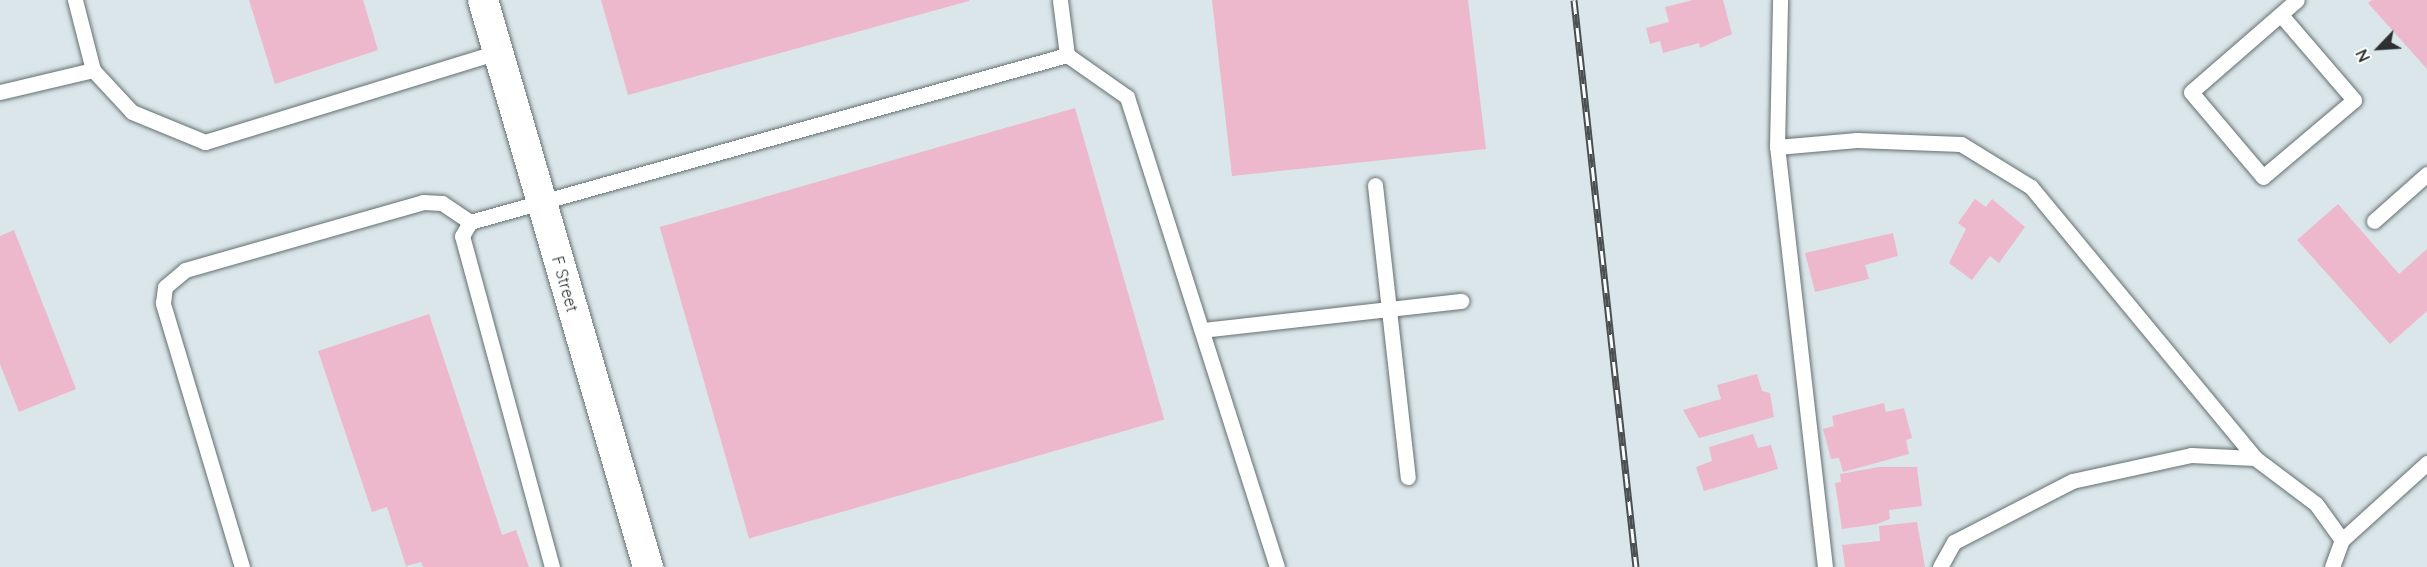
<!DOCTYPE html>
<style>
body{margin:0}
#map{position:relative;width:2427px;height:567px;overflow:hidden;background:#dae6e9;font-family:Quicksand,sans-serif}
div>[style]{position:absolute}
.building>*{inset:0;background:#edb8cc;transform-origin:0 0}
.roads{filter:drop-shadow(0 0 2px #646f71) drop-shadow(0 0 2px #646f71)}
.lane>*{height:15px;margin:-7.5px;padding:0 7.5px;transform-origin:7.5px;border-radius:7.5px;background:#fff}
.street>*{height:30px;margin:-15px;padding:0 15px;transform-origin:15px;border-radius:15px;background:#fff}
.rail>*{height:7px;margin-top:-3.5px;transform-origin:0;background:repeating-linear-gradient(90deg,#fff 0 14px,#4a4f51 0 28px);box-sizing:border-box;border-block:2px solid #4a4f51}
span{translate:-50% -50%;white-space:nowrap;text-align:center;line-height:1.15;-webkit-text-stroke:4.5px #fff;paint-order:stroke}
.street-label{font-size:16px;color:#2c3031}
.north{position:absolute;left:2349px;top:18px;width:60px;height:60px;-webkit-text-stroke:4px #fff;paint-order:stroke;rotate:245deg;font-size:16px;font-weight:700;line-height:24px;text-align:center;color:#2c3031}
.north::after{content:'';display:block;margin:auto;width:21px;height:27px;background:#2c3031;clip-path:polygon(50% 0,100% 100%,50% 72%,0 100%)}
</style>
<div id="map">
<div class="building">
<i style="clip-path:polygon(249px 0,363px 0,378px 50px,275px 84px)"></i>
<i style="clip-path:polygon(601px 0,969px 0,969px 1px,628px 95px)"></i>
<i style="clip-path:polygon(1212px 0,1468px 0,1486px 149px,1232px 176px)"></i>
<i style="clip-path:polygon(1693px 0,1723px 0,1732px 34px,1700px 48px,1699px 43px,1663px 53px,1660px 41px,1650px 44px,1646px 28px,1669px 22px,1665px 7px)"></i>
<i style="clip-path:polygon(2372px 0,2427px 0,2427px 69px,2368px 3px)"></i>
<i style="left:1075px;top:108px;width:324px;height:432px;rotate:74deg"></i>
<i style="clip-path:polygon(1975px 199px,1986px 207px,1992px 199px,2025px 227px,1999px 263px,1990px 256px,1972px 280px,1949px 263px,1966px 229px,1958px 223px)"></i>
<i style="clip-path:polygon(2338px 204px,2399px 274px,2427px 249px,2427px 311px,2390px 344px,2297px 240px)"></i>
<i style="clip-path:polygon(14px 230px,76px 389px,19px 412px,0 364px,0 236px)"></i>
<i style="clip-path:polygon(1893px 233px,1898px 256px,1865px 265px,1869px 279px,1815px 292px,1805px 253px)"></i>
<i style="clip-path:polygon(429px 314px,502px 535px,516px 530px,529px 567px,423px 567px,421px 562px,406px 566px,387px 507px,372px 512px,318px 351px)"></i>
<i style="clip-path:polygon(1757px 374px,1762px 391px,1770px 393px,1774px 417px,1699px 438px,1683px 410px,1721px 399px,1717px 385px)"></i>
<i style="clip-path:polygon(1884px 403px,1886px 412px,1904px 408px,1912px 438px,1906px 440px,1909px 454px,1843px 472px,1839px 458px,1831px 459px,1823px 429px,1834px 426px,1832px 416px)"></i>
<i style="clip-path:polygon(1753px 434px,1758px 448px,1771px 445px,1778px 469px,1704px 491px,1696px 467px,1712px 461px,1709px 447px)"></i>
<i style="clip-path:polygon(1879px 467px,1917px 467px,1922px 506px,1889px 510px,1890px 519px,1877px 524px,1842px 529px,1835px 483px,1841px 482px,1840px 474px)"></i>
<i style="clip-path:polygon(1917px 522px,1925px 567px,1845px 567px,1842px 545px,1880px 541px,1879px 526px)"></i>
</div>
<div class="roads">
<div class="lane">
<i style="left:75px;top:0;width:72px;rotate:75.6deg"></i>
<i style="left:2281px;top:15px;width:112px;rotate:49.3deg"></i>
<i style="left:2354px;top:100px;width:119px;rotate:139.8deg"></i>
<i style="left:2263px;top:177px;width:111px;rotate:-130.3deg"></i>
<i style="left:2191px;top:92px;width:140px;rotate:-41deg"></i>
<i style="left:1067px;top:55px;width:73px;rotate:35deg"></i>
<i style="left:1127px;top:97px;width:493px;rotate:72.3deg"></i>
<i style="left:0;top:92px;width:96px;rotate:-13.3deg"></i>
<i style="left:93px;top:70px;width:57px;rotate:47.1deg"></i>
<i style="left:132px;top:112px;width:79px;rotate:22.3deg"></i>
<i style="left:205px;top:142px;width:307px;rotate:-17.1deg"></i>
<i style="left:1777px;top:147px;width:147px;rotate:-88.8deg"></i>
<i style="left:1375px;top:185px;width:294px;rotate:83.6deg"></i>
<i style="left:2374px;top:221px;width:71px;rotate:-41.6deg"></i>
<i style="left:1202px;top:330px;width:261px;rotate:-6.4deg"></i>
<i style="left:242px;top:567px;width:276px;rotate:-106.7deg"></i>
<i style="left:163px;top:303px;width:16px;rotate:-83deg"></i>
<i style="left:165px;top:287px;width:26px;rotate:-40deg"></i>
<i style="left:185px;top:270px;width:248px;rotate:-15.9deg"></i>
<i style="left:423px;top:202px;width:19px;rotate:3deg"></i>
<i style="left:442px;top:203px;width:34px;rotate:34deg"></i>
<i style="left:552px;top:567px;width:343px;rotate:-105.2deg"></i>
<i style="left:462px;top:236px;width:16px;rotate:-60deg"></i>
<i style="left:470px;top:222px;width:620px;rotate:-15.63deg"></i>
<i style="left:1067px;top:55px;width:55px;rotate:-97.3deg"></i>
<i style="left:1825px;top:567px;width:423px;rotate:-96.5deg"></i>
<i style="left:1777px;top:147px;width:80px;rotate:-5deg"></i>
<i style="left:1857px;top:140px;width:104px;rotate:2.2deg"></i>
<i style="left:1961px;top:144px;width:82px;rotate:31.6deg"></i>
<i style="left:2031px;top:187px;width:352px;rotate:50.4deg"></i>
<i style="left:1940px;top:567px;width:29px;rotate:-61deg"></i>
<i style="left:1954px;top:542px;width:133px;rotate:-27.3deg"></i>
<i style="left:2072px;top:481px;width:122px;rotate:-12.3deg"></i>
<i style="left:2191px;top:455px;width:64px;rotate:2.7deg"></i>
<i style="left:2255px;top:458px;width:76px;rotate:37deg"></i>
<i style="left:2316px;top:504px;width:44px;rotate:54.2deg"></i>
<i style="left:2332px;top:567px;width:29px;rotate:-70deg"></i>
<i style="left:2342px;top:540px;width:115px;rotate:-42.2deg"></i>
</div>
<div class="street">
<i style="left:483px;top:0;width:591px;rotate:73.77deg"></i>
</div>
</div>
<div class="rail">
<i style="left:1574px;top:0;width:570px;rotate:83.76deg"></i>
</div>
<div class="street-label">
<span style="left:565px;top:284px;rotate:74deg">F Street</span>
</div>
<div class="north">N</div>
</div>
